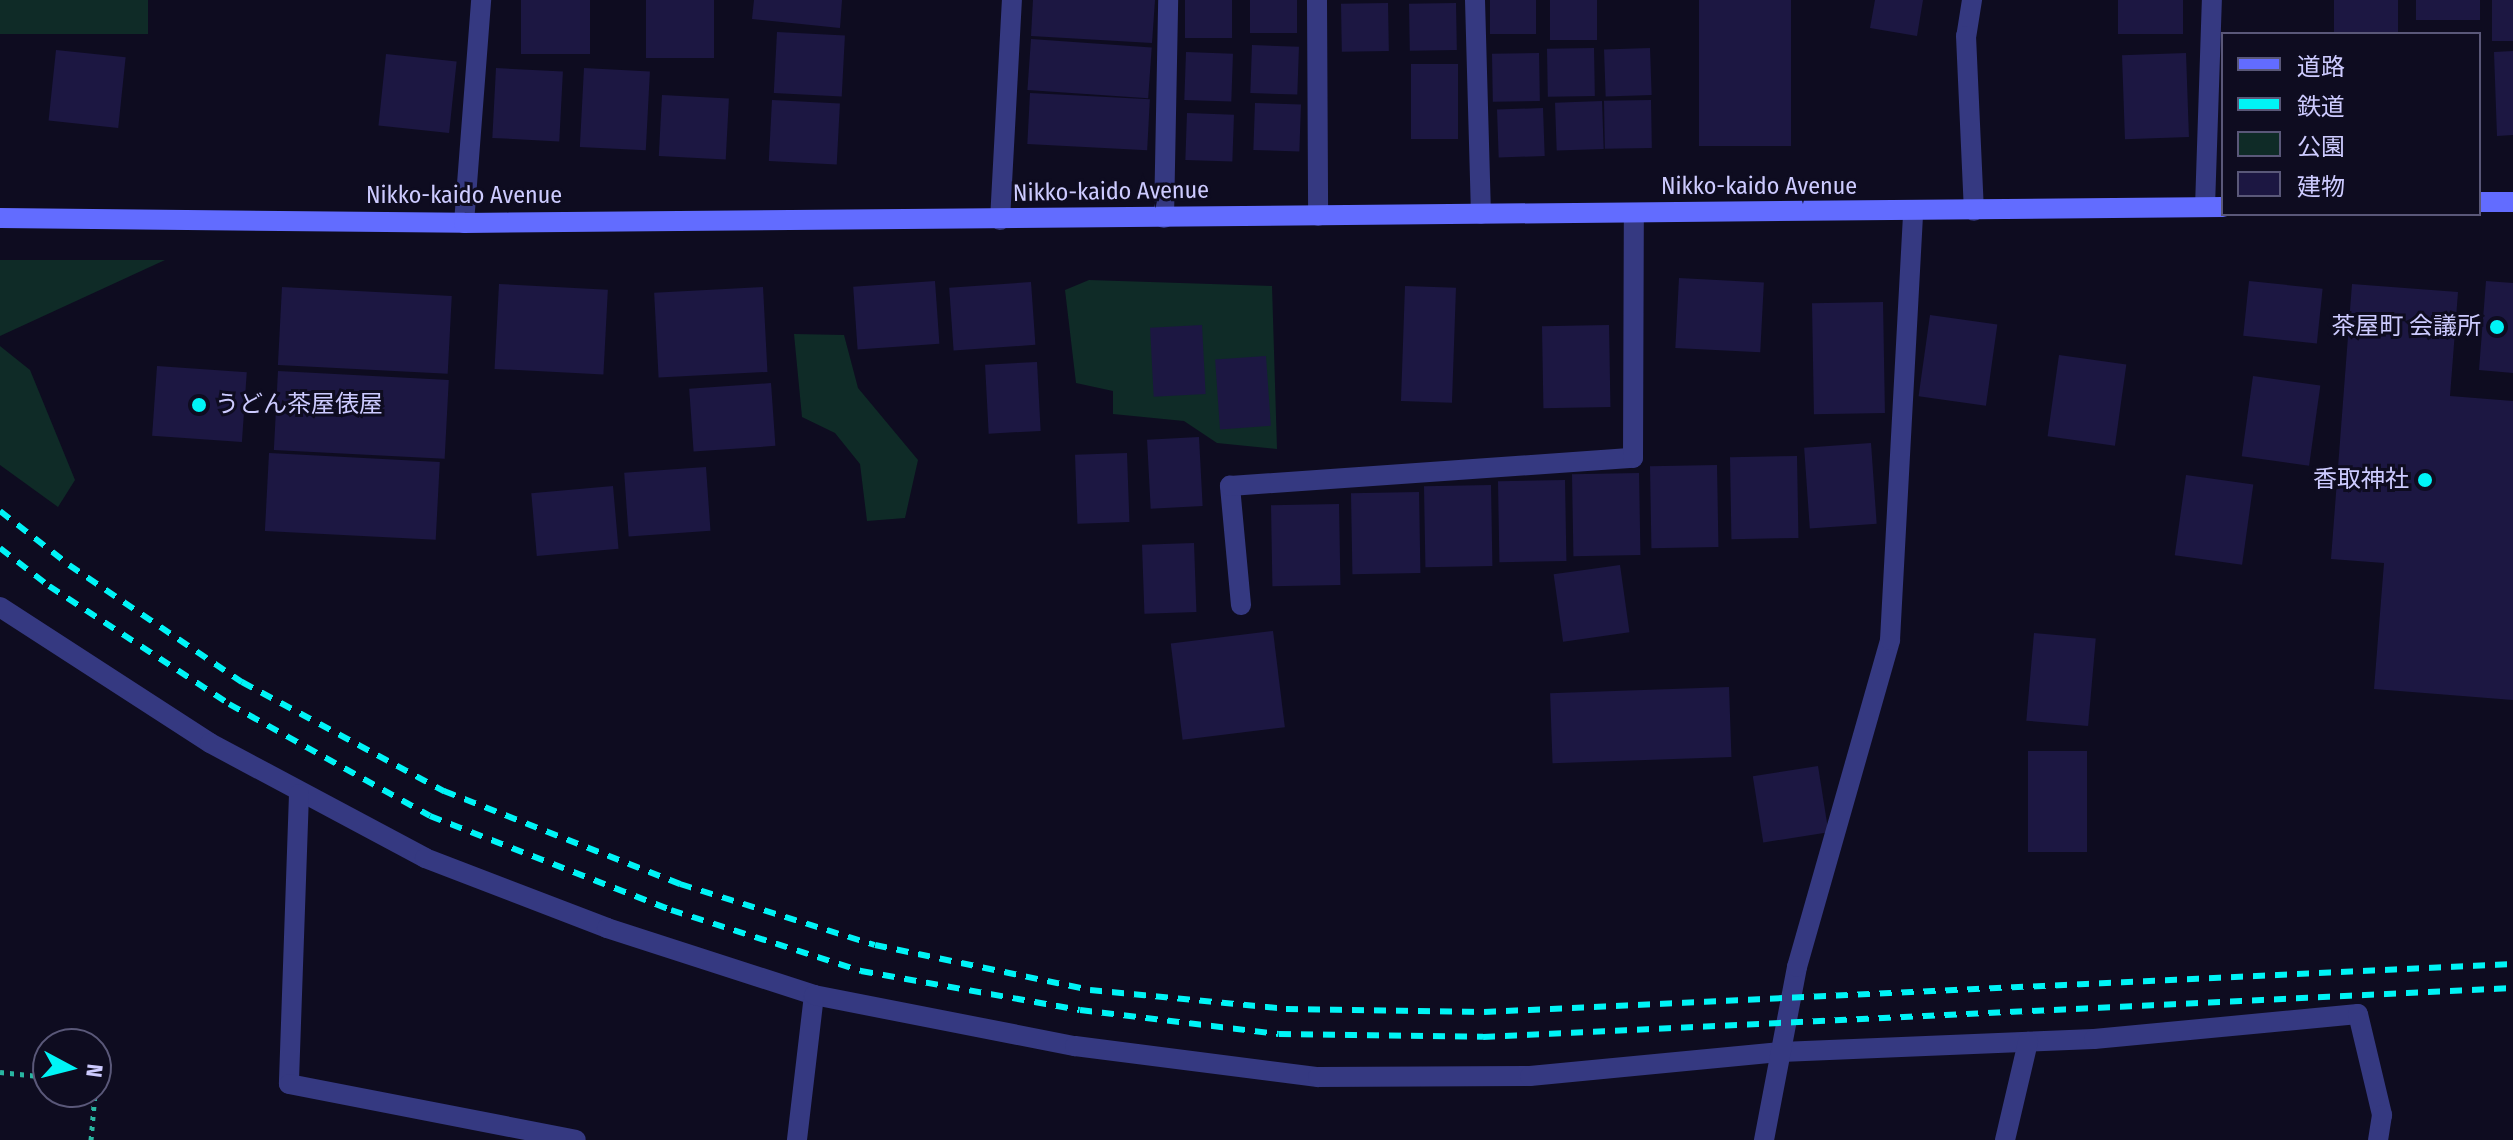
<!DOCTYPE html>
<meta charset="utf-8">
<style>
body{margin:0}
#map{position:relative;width:2513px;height:1140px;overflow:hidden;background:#0e0c20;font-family:"Fira Sans Condensed","Noto Sans JP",sans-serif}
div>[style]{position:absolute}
.green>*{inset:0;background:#0f2b27;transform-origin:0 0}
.building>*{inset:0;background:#1c1742;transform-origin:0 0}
.path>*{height:5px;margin-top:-2.5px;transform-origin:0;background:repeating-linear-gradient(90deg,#29b6a1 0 4px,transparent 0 10px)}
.street>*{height:20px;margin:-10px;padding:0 10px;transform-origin:10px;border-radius:10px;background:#353981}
.secondary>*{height:20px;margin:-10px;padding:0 10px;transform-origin:10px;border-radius:10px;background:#626cff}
.rail>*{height:6px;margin-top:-3px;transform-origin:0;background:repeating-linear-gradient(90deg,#00f4f6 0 12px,transparent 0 22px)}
.dots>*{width:22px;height:22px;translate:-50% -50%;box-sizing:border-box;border:4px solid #0e0c20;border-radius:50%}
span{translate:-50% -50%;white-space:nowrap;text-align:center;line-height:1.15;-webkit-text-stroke:6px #0e0c20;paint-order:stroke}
.street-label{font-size:24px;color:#cdcbff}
.poi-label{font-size:24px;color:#cdcbff}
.right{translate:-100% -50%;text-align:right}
.left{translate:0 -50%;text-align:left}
.legend{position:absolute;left:2221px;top:32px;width:260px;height:184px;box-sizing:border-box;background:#0e0c20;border:2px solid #5a5879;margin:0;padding:10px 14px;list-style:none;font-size:24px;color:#cdcbff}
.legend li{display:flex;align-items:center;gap:16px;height:40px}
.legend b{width:40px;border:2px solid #5a5879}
.north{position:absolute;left:32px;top:1028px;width:80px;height:80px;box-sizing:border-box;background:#0e0c20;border:2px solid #5a5879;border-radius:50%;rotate:97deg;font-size:22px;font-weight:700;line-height:32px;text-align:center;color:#cdcbff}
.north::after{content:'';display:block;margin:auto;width:28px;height:36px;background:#00f4f6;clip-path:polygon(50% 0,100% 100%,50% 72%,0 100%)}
</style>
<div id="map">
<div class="green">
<i style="left:0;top:0;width:148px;height:34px"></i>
<i style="clip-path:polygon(0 260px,165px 260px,0 336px)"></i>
<i style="clip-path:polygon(1089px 280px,1272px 286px,1277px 449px,1217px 443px,1184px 421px,1113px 414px,1113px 391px,1076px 383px,1065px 290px)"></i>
<i style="clip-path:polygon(794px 334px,844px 335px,858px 388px,918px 460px,905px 518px,867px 521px,860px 464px,835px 433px,802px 417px)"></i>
<i style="clip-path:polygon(0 346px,30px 370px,75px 480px,58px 507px,0 465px)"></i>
</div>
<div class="building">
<i style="left:521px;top:0;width:69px;height:54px"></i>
<i style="left:646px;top:0;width:68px;height:58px"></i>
<i style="clip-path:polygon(754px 0,842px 0,840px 28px,752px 19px)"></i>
<i style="clip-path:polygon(1033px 0,1155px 0,1152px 43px,1031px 36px)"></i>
<i style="left:1185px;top:0;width:47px;height:38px"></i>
<i style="left:1250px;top:0;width:47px;height:33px"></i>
<i style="left:1490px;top:0;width:46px;height:34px"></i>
<i style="left:1550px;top:0;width:47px;height:40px"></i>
<i style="left:1699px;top:0;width:92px;height:146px"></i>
<i style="clip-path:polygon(1875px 0,1923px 0,1917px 36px,1870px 28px)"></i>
<i style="left:2118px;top:0;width:65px;height:34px"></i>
<i style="left:2334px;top:0;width:64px;height:34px"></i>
<i style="left:2416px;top:0;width:64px;height:20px"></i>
<i style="left:2492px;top:0;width:21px;height:41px"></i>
<i style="left:1388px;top:3px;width:48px;height:47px;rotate:89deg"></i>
<i style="left:1456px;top:3px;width:47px;height:47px;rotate:89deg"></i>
<i style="left:777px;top:32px;width:68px;height:61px;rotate:3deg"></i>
<i style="left:1031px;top:39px;width:121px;height:51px;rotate:4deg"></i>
<i style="left:1252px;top:45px;width:47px;height:48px;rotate:2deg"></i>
<i style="left:1594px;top:48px;width:48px;height:47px;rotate:89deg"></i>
<i style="left:1650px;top:48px;width:47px;height:46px;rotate:88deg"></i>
<i style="left:56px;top:50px;width:70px;height:71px;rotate:6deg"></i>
<i style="clip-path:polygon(2513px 51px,2513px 135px,2497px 136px,2494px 52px)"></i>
<i style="left:1186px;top:52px;width:47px;height:48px;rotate:2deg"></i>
<i style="left:1539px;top:53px;width:48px;height:47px;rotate:89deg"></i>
<i style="left:2186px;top:53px;width:84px;height:64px;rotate:88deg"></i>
<i style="left:386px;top:54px;width:71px;height:72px;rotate:6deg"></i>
<i style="left:1411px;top:64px;width:47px;height:75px"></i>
<i style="left:496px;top:68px;width:67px;height:70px;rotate:3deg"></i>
<i style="left:584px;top:68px;width:66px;height:79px;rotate:3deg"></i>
<i style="left:1030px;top:93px;width:120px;height:51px;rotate:3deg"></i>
<i style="left:662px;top:95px;width:67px;height:61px;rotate:3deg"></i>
<i style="left:772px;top:100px;width:68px;height:61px;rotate:3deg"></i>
<i style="left:1651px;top:100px;width:48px;height:47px;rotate:89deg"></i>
<i style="left:1602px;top:101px;width:48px;height:47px;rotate:88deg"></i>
<i style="left:1255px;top:103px;width:46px;height:47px;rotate:2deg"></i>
<i style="left:1543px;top:108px;width:48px;height:46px;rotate:88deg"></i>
<i style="left:1187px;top:113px;width:47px;height:47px;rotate:2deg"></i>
<i style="left:1679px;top:278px;width:85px;height:70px;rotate:3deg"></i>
<i style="left:935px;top:281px;width:63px;height:82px;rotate:86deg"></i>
<i style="left:2249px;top:281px;width:74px;height:55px;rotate:6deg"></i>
<i style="clip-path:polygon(2486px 281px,2513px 283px,2513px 373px,2479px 370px)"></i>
<i style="left:1031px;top:282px;width:63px;height:82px;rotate:86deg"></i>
<i style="left:499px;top:284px;width:109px;height:85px;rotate:3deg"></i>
<i style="clip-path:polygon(2352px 284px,2458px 292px,2450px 396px,2513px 401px,2513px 700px,2374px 689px,2384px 563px,2331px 559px)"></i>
<i style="left:1405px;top:286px;width:51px;height:115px;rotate:2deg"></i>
<i style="left:282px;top:287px;width:170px;height:78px;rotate:3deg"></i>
<i style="left:763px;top:287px;width:85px;height:109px;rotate:87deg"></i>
<i style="left:1883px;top:302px;width:111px;height:71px;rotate:89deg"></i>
<i style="left:1930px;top:315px;width:68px;height:82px;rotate:8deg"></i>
<i style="left:1202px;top:325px;width:69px;height:52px;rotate:87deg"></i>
<i style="left:1609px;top:325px;width:82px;height:67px;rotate:89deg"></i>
<i style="left:2059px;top:355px;width:68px;height:82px;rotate:8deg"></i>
<i style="left:1266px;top:356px;width:70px;height:51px;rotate:86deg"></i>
<i style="left:1037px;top:362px;width:69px;height:52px;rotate:87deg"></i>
<i style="left:157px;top:366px;width:90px;height:70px;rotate:4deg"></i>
<i style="left:278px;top:371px;width:171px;height:79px;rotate:3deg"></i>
<i style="left:2253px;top:376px;width:68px;height:81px;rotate:8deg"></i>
<i style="left:771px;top:383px;width:63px;height:82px;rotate:86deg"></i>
<i style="left:1199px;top:437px;width:69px;height:52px;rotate:87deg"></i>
<i style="left:1871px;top:443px;width:81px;height:67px;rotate:86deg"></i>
<i style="left:269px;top:453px;width:171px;height:78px;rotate:3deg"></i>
<i style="left:1127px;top:453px;width:69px;height:52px;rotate:88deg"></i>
<i style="left:1797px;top:456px;width:82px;height:67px;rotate:89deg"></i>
<i style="left:1717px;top:465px;width:82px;height:67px;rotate:89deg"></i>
<i style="left:706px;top:467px;width:64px;height:82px;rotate:86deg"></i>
<i style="left:1639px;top:473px;width:82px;height:67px;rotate:89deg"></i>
<i style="left:2186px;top:475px;width:68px;height:81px;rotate:8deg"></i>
<i style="left:1565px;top:480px;width:81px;height:67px;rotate:89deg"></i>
<i style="left:1491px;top:485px;width:81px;height:67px;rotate:89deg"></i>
<i style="left:613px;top:486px;width:63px;height:82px;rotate:85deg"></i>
<i style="left:1419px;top:492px;width:81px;height:68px;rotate:89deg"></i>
<i style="left:1339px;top:504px;width:81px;height:68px;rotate:89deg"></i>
<i style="left:1194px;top:543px;width:69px;height:52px;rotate:88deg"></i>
<i style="left:1620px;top:565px;width:68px;height:67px;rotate:82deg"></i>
<i style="left:1273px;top:631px;width:97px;height:103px;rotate:83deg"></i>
<i style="left:2034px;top:633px;width:62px;height:88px;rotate:5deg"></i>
<i style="left:1729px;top:687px;width:70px;height:179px;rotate:88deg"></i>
<i style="left:2028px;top:751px;width:59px;height:101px"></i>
<i style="left:1818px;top:766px;width:67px;height:66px;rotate:81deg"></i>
</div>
<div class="path">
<i style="left:0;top:1072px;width:48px;rotate:5.9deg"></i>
<i style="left:91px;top:1140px;width:58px;rotate:-85.1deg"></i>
</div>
<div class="street">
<i style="left:1317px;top:0;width:216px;rotate:89.7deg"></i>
<i style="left:1475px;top:0;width:214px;rotate:88.4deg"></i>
<i style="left:1972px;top:0;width:36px;rotate:99deg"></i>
<i style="left:1966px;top:36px;width:175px;rotate:87.4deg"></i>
<i style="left:2205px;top:207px;width:207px;rotate:-88.1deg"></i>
<i style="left:1164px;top:218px;width:218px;rotate:-88.9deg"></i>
<i style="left:1000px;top:220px;width:220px;rotate:-86.9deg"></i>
<i style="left:464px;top:223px;width:224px;rotate:-85.6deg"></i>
<i style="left:1241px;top:605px;width:120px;rotate:-95.3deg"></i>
<i style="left:1230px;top:486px;width:404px;rotate:-4deg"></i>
<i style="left:1633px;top:458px;width:244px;rotate:-89.8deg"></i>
<i style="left:0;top:607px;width:250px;rotate:32.9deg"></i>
<i style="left:210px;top:743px;width:244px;rotate:28.1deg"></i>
<i style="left:425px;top:858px;width:195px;rotate:21deg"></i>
<i style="left:607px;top:928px;width:218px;rotate:17.9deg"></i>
<i style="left:814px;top:995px;width:146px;rotate:96.7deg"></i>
<i style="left:299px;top:794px;width:290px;rotate:92deg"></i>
<i style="left:289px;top:1084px;width:292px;rotate:11deg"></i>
<i style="left:814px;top:995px;width:266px;rotate:11.1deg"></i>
<i style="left:1075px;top:1046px;width:245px;rotate:7.3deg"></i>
<i style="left:1318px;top:1077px;width:212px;rotate:-0.3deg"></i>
<i style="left:1530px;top:1076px;width:252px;rotate:-5.5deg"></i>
<i style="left:1781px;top:1052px;width:313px;rotate:-2.4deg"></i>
<i style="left:2094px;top:1039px;width:265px;rotate:-5.4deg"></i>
<i style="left:2358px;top:1014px;width:104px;rotate:76.6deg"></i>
<i style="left:2382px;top:1115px;width:25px;rotate:99deg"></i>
<i style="left:1764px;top:1140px;width:176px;rotate:-79.2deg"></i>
<i style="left:1797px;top:967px;width:340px;rotate:-74.1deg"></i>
<i style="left:1890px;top:640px;width:429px;rotate:-86.9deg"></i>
<i style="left:2005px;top:1140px;width:101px;rotate:-76.8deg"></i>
</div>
<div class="secondary">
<i style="left:2479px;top:202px;width:34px"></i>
<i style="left:0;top:218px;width:464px;rotate:0.6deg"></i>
<i style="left:464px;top:223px;width:1759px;rotate:-0.52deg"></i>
</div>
<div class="rail">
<i style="left:0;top:511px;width:88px;rotate:38deg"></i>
<i style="left:69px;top:565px;width:209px;rotate:34.1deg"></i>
<i style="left:242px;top:682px;width:230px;rotate:28.4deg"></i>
<i style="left:444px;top:791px;width:254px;rotate:21.5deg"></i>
<i style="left:680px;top:884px;width:204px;rotate:17.4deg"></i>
<i style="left:875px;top:945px;width:220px;rotate:11.8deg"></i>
<i style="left:1090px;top:990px;width:197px;rotate:5.5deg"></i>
<i style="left:1286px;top:1009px;width:198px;rotate:0.9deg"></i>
<i style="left:1484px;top:1012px;width:1030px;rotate:-2.67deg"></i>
<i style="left:0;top:548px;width:62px;rotate:37.8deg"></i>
<i style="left:49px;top:586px;width:215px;rotate:33.2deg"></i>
<i style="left:229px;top:704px;width:230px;rotate:29.1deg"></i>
<i style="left:430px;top:816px;width:259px;rotate:21.3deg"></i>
<i style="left:671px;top:910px;width:200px;rotate:17.8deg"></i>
<i style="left:861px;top:971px;width:222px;rotate:10.1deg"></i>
<i style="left:1080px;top:1010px;width:200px;rotate:6.9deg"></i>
<i style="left:1279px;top:1034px;width:204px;rotate:0.8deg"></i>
<i style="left:1483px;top:1037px;width:1031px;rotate:-2.72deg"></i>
</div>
<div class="dots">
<i style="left:2497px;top:327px;background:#00f4f6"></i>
<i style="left:199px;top:405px;background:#00f4f6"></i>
<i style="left:2425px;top:480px;background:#00f4f6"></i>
</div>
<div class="street-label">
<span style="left:1759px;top:187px">Nikko-kaido Avenue</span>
<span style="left:1111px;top:192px;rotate:-1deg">Nikko-kaido Avenue</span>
<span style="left:464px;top:196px">Nikko-kaido Avenue</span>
</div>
<div class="poi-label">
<span class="right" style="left:2481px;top:327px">茶屋町 会議所</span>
<span class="left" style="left:215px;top:405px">うどん茶屋俵屋</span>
<span class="right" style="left:2409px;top:480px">香取神社</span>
</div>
<ul class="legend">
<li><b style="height:10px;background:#626cff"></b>道路</li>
<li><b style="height:10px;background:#00f4f6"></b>鉄道</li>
<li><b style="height:22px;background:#0f2b27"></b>公園</li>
<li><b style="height:22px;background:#1c1742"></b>建物</li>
</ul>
<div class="north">N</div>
</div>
